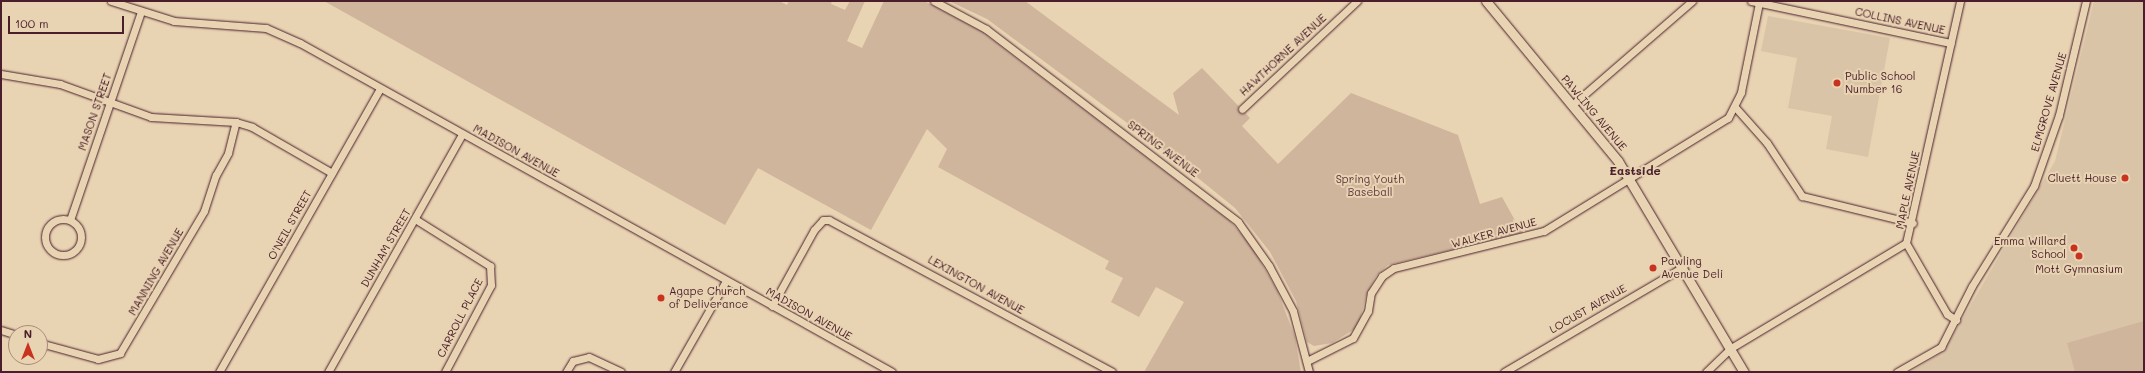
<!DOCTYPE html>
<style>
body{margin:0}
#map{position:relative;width:2145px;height:373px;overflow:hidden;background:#e8d3b2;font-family:Mali,sans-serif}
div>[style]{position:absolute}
.built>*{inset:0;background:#dac4a7}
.green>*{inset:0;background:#cfb59c}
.roads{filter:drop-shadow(0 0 1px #4a1f2b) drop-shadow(0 0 1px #4a1f2b)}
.minor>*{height:7px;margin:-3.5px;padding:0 3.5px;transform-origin:3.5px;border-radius:3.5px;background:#e8d3b2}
.minor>.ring{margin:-3.5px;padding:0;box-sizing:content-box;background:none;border:7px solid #e8d3b2;border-radius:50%}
.major>*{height:9px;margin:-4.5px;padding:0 4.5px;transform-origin:4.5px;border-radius:4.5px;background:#e8d3b2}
.dots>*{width:11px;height:11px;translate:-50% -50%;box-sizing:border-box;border:2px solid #e8d3b2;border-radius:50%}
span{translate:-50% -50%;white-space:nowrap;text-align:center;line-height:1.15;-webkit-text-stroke:4px #e8d3b2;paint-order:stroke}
.street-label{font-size:11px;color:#4a1f2b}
.poi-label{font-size:11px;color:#4a1f2b}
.left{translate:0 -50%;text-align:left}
.right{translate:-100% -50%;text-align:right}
.park-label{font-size:11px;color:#5e363c}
.neighbourhood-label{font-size:12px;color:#4a1f2b;font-weight:700}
.frame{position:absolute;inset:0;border:2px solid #4a1f2b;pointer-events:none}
.north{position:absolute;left:8px;top:325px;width:40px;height:40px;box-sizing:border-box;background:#e8d3b2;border:1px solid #a98b7c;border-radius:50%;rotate:0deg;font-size:11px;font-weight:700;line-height:16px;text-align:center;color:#4a1f2b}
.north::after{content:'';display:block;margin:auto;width:14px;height:18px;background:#c8321e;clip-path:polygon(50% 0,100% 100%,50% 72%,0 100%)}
.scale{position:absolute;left:8px;top:16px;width:116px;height:18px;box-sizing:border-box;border:2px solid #4a1f2b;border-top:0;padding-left:5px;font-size:12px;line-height:14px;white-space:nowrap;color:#4a1f2b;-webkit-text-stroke:3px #e8d3b2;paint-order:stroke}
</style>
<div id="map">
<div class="built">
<i style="clip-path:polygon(2094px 1px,2144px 1px,2144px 372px,1910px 372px,1943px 352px,2055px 161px)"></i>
<i style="clip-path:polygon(1768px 16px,1890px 38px,1868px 157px,1826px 149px,1832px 116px,1788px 108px,1797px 58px,1761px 51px)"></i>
</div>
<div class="green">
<i style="clip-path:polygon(324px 1px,779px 1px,787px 5px,789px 1px,832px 1px,831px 4px,845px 10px,850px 1px,865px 1px,847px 41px,862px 48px,884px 1px,924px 1px,981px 31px,1230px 221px,1251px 245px,1277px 290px,1295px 337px,1301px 372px,1144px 372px,1184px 302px,1156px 287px,1139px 317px,1111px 302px,1123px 278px,1105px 269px,1109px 261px,938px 167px,947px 149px,927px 129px,871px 230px,758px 168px,725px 225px)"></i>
<i style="clip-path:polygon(949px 1px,1025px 1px,1179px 115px,1173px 93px,1202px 68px,1250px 118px,1242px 126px,1278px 164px,1351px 93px,1458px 135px,1480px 204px,1502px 197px,1522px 233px,1388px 265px,1376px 276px,1366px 296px,1358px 327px,1332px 343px,1314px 346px,1307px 342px,1296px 301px,1270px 252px,1235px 208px,1161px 148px,987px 19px)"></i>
<i style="clip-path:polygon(2144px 321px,2144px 372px,2075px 372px,2067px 343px)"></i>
</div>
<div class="roads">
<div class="minor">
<i style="left:111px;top:1px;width:66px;rotate:17.6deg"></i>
<i style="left:174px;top:21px;width:92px;rotate:4.4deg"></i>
<i style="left:266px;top:28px;width:37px;rotate:24deg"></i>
<i style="left:300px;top:43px;width:677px;rotate:29.06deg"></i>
<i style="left:934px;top:1px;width:59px;rotate:28.3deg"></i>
<i style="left:986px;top:29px;width:317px;rotate:37.4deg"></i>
<i style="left:1238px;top:222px;width:54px;rotate:54.8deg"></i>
<i style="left:1269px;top:266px;width:51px;rotate:61.9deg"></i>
<i style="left:1293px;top:311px;width:63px;rotate:75.3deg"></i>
<i style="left:1751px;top:1px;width:204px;rotate:11.9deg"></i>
<i style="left:1px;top:74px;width:60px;rotate:9.6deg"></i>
<i style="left:60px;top:84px;width:97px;rotate:19.9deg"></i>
<i style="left:151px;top:117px;width:85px;rotate:3.4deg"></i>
<i style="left:236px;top:122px;width:17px;rotate:17deg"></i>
<i style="left:252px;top:127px;width:92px;rotate:29.9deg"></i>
<i style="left:1572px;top:105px;width:159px;rotate:-40.9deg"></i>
<i style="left:1735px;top:107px;width:48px;rotate:48.4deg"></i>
<i style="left:1767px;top:143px;width:64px;rotate:56.6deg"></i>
<i style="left:1802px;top:196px;width:114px;rotate:13.7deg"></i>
<i style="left:1242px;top:109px;width:158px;rotate:-43.2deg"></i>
<i style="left:415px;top:219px;width:89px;rotate:32.1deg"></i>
<i style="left:490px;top:266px;width:19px;rotate:87deg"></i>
<i style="left:491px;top:285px;width:98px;rotate:117.9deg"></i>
<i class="ring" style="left:45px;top:219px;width:29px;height:29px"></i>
<i style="left:70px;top:220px;width:221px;rotate:-71.2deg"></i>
<i style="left:1906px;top:243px;width:82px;rotate:60deg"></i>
<i style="left:1947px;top:314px;width:11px;rotate:34deg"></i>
<i style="left:772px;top:306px;width:87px;rotate:-61.1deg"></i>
<i style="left:814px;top:230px;width:13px;rotate:-48deg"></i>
<i style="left:823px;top:220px;width:6px"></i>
<i style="left:829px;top:220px;width:321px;rotate:28.2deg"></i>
<i style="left:1px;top:330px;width:16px;rotate:18deg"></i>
<i style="left:40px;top:343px;width:60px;rotate:15.4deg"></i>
<i style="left:98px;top:359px;width:23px;rotate:-15deg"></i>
<i style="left:120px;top:353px;width:165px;rotate:-59.4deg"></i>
<i style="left:204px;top:211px;width:38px;rotate:-72deg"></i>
<i style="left:216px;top:175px;width:25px;rotate:-61deg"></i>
<i style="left:228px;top:153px;width:32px;rotate:-76deg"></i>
<i style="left:1307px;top:361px;width:51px;rotate:-26.6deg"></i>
<i style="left:1353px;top:338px;width:31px;rotate:-61deg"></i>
<i style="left:1368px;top:311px;width:18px;rotate:-81deg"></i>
<i style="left:1371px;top:293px;width:20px;rotate:-57deg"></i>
<i style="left:1382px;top:276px;width:14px;rotate:-34deg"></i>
<i style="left:1394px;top:268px;width:154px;rotate:-13.9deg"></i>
<i style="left:1544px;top:231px;width:216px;rotate:-31.6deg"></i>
<i style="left:1728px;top:118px;width:29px;rotate:-63deg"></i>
<i style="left:1741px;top:92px;width:91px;rotate:-78.6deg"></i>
<i style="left:219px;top:372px;width:326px;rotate:-60.4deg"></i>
<i style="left:328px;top:372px;width:273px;rotate:-60.6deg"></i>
<i style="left:566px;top:372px;width:13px;rotate:-58deg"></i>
<i style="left:573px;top:361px;width:16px;rotate:-14deg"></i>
<i style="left:589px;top:357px;width:35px;rotate:25deg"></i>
<i style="left:674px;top:372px;width:105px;rotate:-60.3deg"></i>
<i style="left:1504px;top:372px;width:208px;rotate:-30.4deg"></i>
<i style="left:1706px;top:372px;width:35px;rotate:-44deg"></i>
<i style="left:1731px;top:348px;width:204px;rotate:-31deg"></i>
<i style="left:1906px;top:243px;width:248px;rotate:-77.4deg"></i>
<i style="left:1897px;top:372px;width:51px;rotate:-29.6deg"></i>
<i style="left:1941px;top:347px;width:68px;rotate:-63.1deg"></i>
<i style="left:1972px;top:286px;width:118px;rotate:-58.2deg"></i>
<i style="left:2034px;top:186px;width:75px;rotate:-70.6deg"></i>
<i style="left:2059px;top:115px;width:117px;rotate:-76.7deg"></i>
</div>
<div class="major">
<i style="left:1486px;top:1px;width:207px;rotate:50.5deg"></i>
<i style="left:1618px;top:161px;width:246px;rotate:59.2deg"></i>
</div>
</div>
<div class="dots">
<i style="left:1837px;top:83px;background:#c8321e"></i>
<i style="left:2125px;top:178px;background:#c8321e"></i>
<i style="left:2074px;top:248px;background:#c8321e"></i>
<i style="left:2079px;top:256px;background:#c8321e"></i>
<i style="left:1653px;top:268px;background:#c8321e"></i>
<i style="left:661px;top:298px;background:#c8321e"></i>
</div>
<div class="street-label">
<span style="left:1900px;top:21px;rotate:12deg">COLLINS AVENUE</span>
<span style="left:1283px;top:55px;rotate:-43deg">HAWTHORNE AVENUE</span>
<span style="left:2049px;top:102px;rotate:-74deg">ELMGROVE AVENUE</span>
<span style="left:95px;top:112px;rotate:-71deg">MASON STREET</span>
<span style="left:1594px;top:113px;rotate:50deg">PAWLING AVENUE</span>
<span style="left:1163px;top:149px;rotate:37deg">SPRING AVENUE</span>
<span style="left:516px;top:151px;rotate:29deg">MADISON AVENUE</span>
<span style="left:1908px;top:190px;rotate:-78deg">MAPLE AVENUE</span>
<span style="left:290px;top:225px;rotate:-61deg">O'NEIL STREET</span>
<span style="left:1494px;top:233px;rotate:-15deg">WALKER AVENUE</span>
<span style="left:386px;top:248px;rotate:-60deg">DUNHAM STREET</span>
<span style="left:156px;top:272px;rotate:-60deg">MANNING AVENUE</span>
<span style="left:976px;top:285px;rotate:29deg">LEXINGTON AVENUE</span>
<span style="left:1588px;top:309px;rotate:-30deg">LOCUST AVENUE</span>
<span style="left:809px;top:314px;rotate:29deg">MADISON AVENUE</span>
<span style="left:460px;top:318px;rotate:-63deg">CARROLL PLACE</span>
</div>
<div class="poi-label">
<span class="left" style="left:1845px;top:83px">Public School<br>Number 16</span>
<span class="right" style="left:2117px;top:178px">Cluett House</span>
<span class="right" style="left:2066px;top:248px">Emma Willard<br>School</span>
<span class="left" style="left:1661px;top:268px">Pawling<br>Avenue Deli</span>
<span style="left:2079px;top:269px">Mott Gymnasium</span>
<span class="left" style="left:669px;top:298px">Agape Church<br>of Deliverance</span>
</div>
<div class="park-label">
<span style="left:1370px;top:186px">Spring Youth<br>Baseball</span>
</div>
<div class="neighbourhood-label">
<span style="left:1635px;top:171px">Eastside</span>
</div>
<div class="frame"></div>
<div class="north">N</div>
<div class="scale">100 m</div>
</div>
